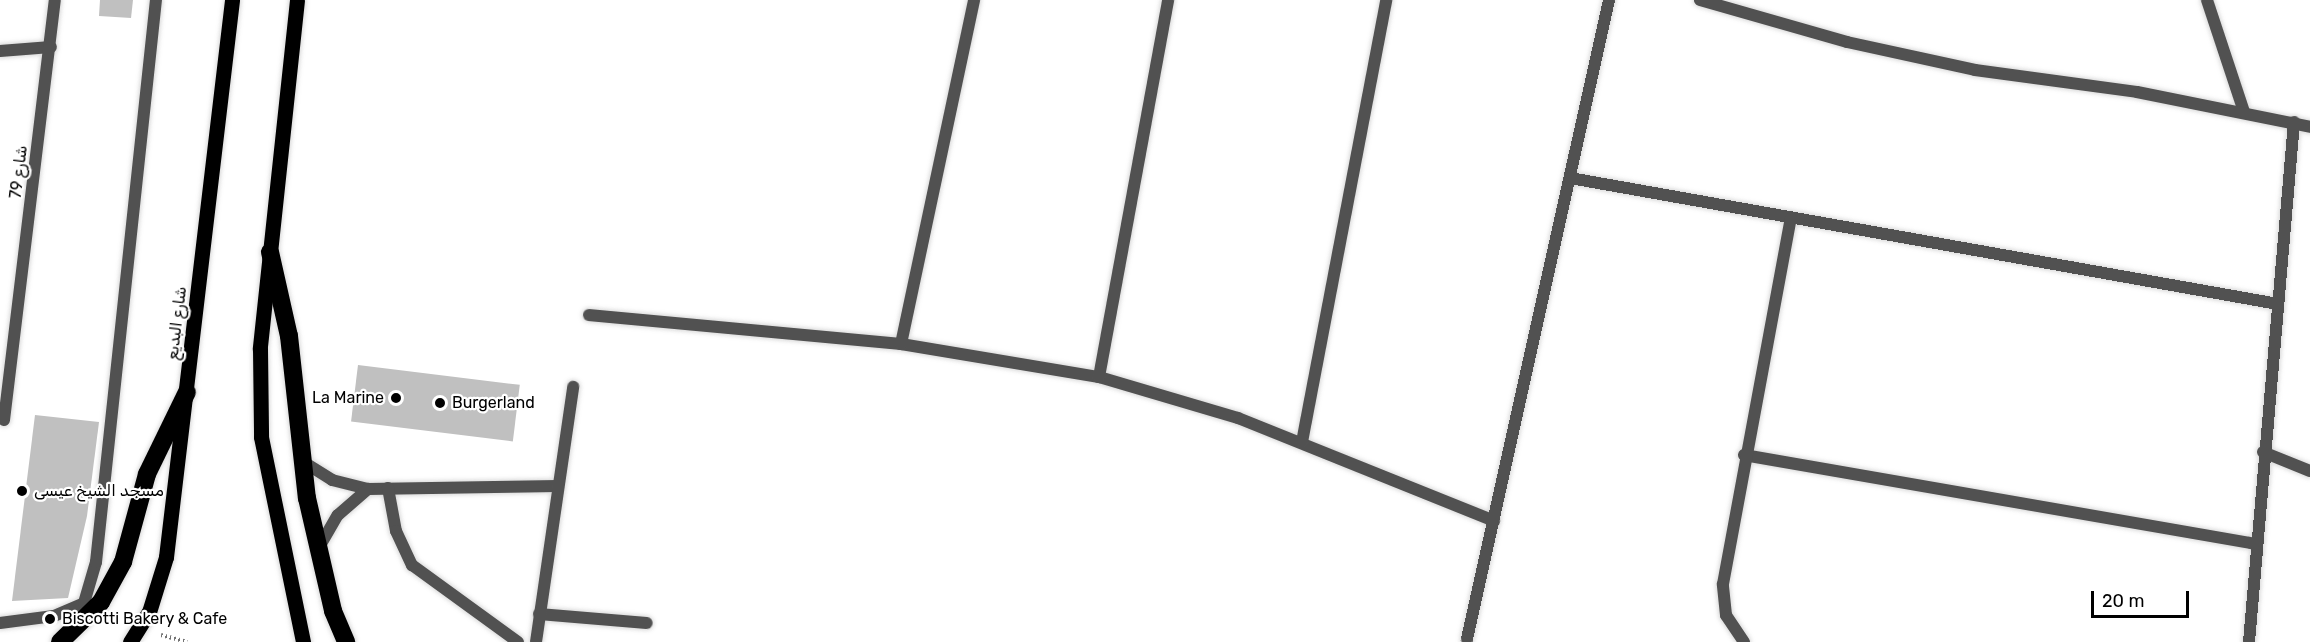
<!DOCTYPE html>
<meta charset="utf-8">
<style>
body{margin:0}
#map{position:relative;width:2310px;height:642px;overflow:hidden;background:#fff;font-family:Rubik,"Noto Naskh Arabic",sans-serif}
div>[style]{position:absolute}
.building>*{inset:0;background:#c0c0c0;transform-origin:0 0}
.path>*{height:4px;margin-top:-2px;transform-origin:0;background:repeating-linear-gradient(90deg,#737373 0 1.5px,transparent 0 4.5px)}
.roads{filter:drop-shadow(0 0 2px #dbdbdb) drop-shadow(0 0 2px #dbdbdb)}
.service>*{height:12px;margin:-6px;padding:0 6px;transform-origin:6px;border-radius:6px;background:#515151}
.minor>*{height:12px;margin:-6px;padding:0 6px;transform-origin:6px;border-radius:6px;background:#515151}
.primary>*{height:15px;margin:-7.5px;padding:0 7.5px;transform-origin:7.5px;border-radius:7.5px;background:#000}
.motorway>*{height:18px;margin:-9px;padding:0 9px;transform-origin:9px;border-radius:9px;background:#000}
.dots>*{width:16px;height:16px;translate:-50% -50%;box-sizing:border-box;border:3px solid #fff;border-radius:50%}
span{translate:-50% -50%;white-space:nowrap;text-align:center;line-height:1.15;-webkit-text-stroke:4.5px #fff;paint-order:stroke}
.street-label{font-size:16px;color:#000}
.poi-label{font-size:16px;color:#000}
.right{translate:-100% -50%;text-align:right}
.left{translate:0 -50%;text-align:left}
.scale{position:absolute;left:2091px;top:591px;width:98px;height:27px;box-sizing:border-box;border:3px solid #000;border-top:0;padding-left:8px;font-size:18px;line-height:21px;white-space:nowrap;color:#000;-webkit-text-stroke:4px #fff;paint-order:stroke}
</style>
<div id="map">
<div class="building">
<i style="clip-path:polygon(100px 0,133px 0,131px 18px,99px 16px)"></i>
<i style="left:358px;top:365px;width:163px;height:57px;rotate:7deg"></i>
<i style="clip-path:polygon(35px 415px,99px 422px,87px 516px,68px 598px,12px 601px)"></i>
</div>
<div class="path">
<i style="left:161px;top:635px;width:27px;rotate:15deg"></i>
</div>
<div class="roads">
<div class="service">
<i style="left:2207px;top:0;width:118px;rotate:71.7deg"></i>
<i style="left:539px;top:614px;width:108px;rotate:4.8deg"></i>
<i style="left:0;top:623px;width:54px;rotate:-7.4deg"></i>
<i style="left:54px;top:616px;width:33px;rotate:-23deg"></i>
<i style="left:84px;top:603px;width:43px;rotate:-73.7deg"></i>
<i style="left:96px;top:562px;width:565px;rotate:-83.91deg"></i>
</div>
<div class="minor">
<i style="left:1700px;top:0;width:153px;rotate:15.9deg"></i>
<i style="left:1847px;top:42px;width:131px;rotate:12.3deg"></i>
<i style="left:1975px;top:70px;width:163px;rotate:7.7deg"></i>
<i style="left:2137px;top:92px;width:177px;rotate:11.4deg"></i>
<i style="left:0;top:51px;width:51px;rotate:-4.5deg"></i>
<i style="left:1570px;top:178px;width:719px;rotate:10.09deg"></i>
<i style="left:589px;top:315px;width:313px;rotate:5.3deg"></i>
<i style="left:901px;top:344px;width:201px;rotate:9.5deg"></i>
<i style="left:1099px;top:377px;width:145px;rotate:16.4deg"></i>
<i style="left:1238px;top:418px;width:276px;rotate:21.9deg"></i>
<i style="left:901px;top:344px;width:352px;rotate:-78deg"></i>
<i style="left:1099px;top:377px;width:383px;rotate:-79.6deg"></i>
<i style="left:4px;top:420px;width:423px;rotate:-83.1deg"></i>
<i style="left:1302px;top:442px;width:450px;rotate:-79.2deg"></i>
<i style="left:2263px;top:452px;width:51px;rotate:22deg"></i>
<i style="left:1744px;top:455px;width:520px;rotate:9.86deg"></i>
<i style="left:302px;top:461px;width:36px;rotate:32deg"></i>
<i style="left:332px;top:480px;width:37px;rotate:14deg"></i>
<i style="left:368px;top:489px;width:190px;rotate:-0.9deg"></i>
<i style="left:388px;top:488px;width:44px;rotate:79.5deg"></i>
<i style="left:396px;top:531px;width:38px;rotate:65deg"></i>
<i style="left:412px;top:565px;width:131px;rotate:36deg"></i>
<i style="left:318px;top:549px;width:39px;rotate:-60deg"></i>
<i style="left:338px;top:515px;width:40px;rotate:-41deg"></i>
<i style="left:1467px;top:639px;width:655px;rotate:-77.47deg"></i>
<i style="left:536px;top:642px;width:258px;rotate:-81.7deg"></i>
<i style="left:1744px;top:642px;width:32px;rotate:-124deg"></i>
<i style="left:1726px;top:615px;width:31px;rotate:-96deg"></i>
<i style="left:1723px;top:584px;width:372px;rotate:-79.5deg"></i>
<i style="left:2249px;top:642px;width:522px;rotate:-85.05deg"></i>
</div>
<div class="primary">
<i style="left:297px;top:0;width:351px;rotate:96.1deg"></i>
<i style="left:260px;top:349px;width:88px;rotate:89.3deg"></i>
<i style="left:261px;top:437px;width:209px;rotate:78.4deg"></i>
<i style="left:130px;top:642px;width:36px;rotate:-58deg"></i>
<i style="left:149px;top:612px;width:58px;rotate:-72.8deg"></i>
<i style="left:166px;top:557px;width:561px;rotate:-83.24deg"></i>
</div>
<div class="motorway">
<i style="left:270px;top:252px;width:86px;rotate:77.3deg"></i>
<i style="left:289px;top:336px;width:163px;rotate:83.7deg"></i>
<i style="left:307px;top:498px;width:116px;rotate:77deg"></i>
<i style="left:333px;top:611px;width:34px;rotate:67deg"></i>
<i style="left:60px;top:642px;width:57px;rotate:-44.3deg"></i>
<i style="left:101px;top:602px;width:46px;rotate:-61.2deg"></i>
<i style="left:123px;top:562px;width:91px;rotate:-74.7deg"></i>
<i style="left:147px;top:474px;width:91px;rotate:-64deg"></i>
</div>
</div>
<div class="dots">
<i style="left:396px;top:398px;background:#000"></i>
<i style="left:440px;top:403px;background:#000"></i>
<i style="left:22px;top:491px;background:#000"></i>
<i style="left:50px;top:619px;background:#000"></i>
</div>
<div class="street-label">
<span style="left:19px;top:172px;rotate:-83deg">شارع 79</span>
<span style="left:177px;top:323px;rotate:-83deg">شارع البديع</span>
</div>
<div class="poi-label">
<span class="right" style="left:384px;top:398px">La Marine</span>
<span class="left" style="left:452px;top:403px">Burgerland</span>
<span class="left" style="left:34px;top:491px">مسجد الشيخ عيسى</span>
<span class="left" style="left:62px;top:619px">Biscotti Bakery &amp; Cafe</span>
</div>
<div class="scale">20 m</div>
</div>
